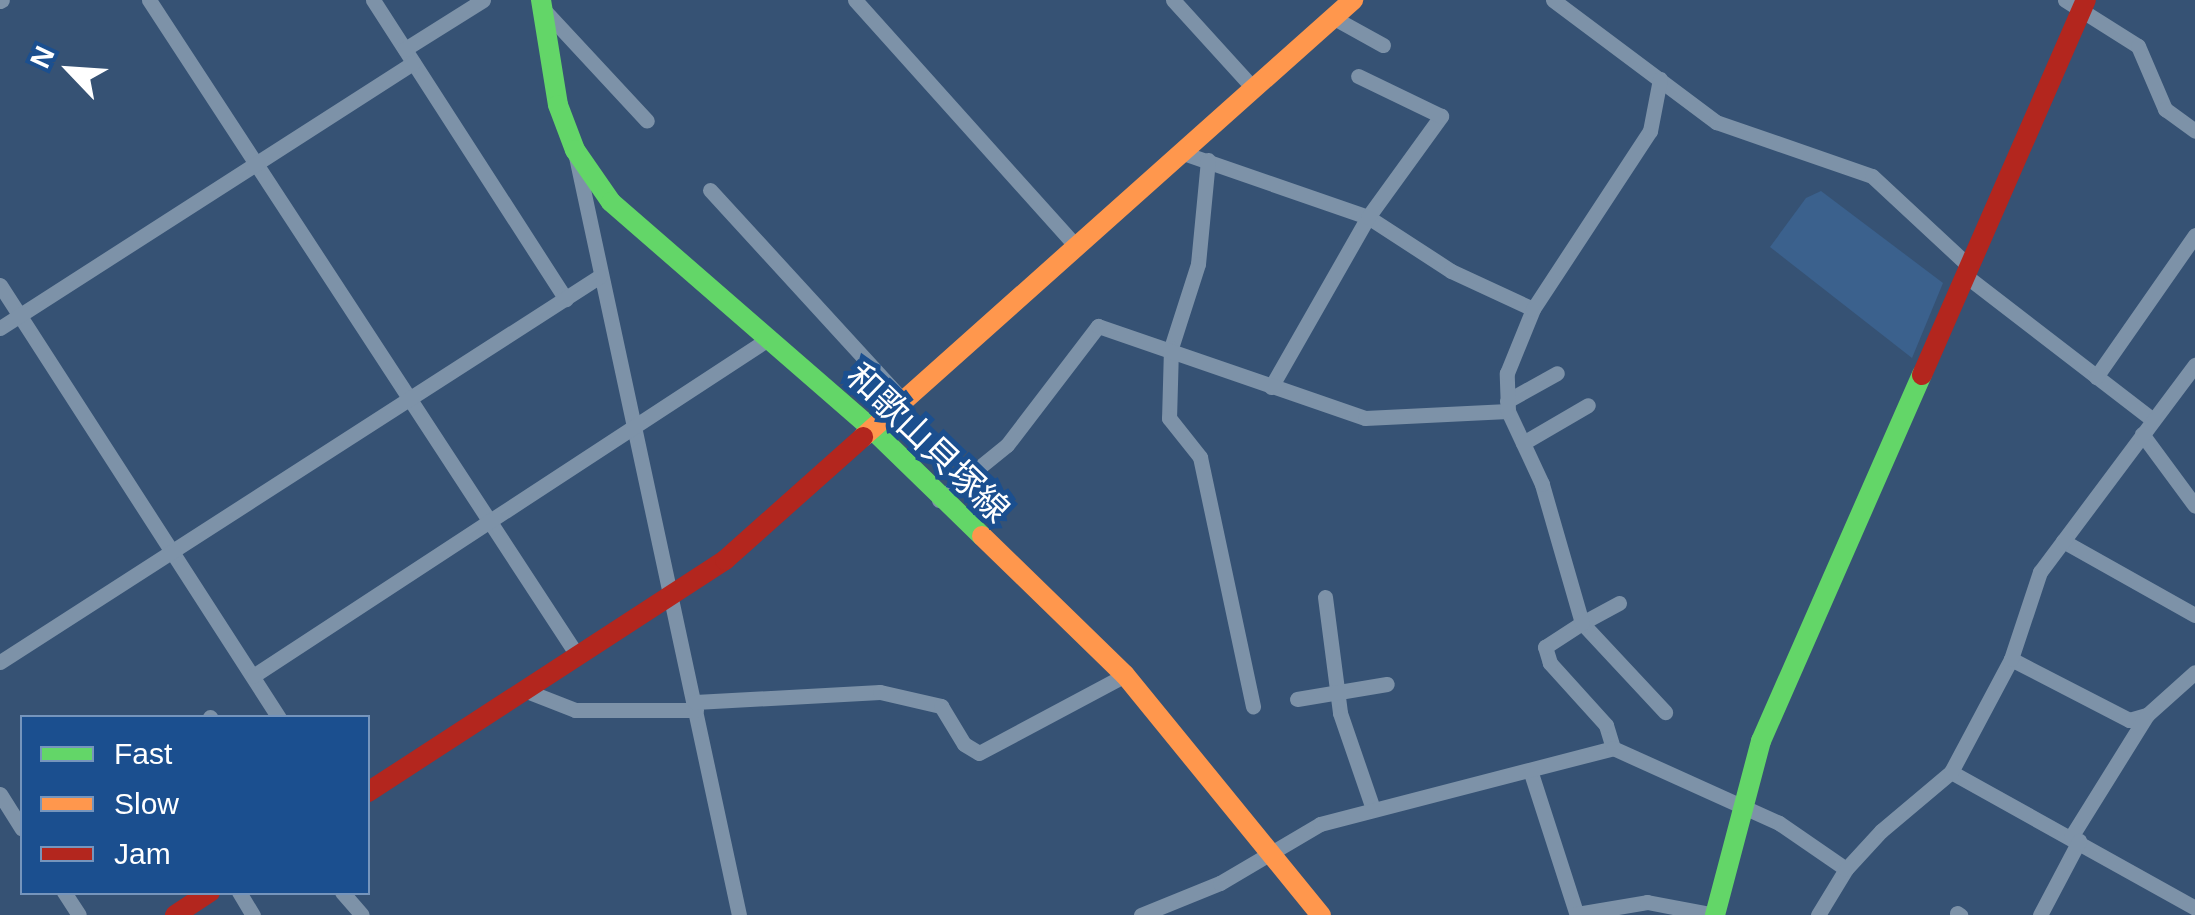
<!DOCTYPE html>
<meta charset="utf-8">
<style>
body{margin:0}
#map{position:relative;width:2195px;height:915px;overflow:hidden;background:#365274;font-family:Arial,"Noto Sans JP",sans-serif}
div>[style]{position:absolute}
.water>*{inset:0;background:#3b618d}
.street>*{height:15px;margin:-7.5px;padding:0 7.5px;transform-origin:7.5px;border-radius:7.5px;background:#7d92a8}
.fast>*{height:20px;margin:-10px;padding:0 10px;transform-origin:10px;border-radius:10px;background:#63d668}
.slow>*{height:20px;margin:-10px;padding:0 10px;transform-origin:10px;border-radius:10px;background:#ff974d}
.jam>*{height:20px;margin:-10px;padding:0 10px;transform-origin:10px;border-radius:10px;background:#b3261e}
span{translate:-50% -50%;white-space:nowrap;text-align:center;line-height:1.15;-webkit-text-stroke:10px #1b4f8f;paint-order:stroke}
.street-label{font-size:35px;color:#fff}
.legend{position:absolute;left:20px;top:715px;width:350px;height:180px;box-sizing:border-box;background:#1b4f8f;border:2px solid #7695bc;margin:0;padding:12px 18px;list-style:none;font-size:30px;color:#fff}
.legend li{display:flex;align-items:center;gap:20px;height:50px}
.legend b{width:50px;border:2px solid #7695bc}
.north{position:absolute;left:20px;top:20px;width:100px;height:100px;-webkit-text-stroke:8px #1b4f8f;paint-order:stroke;rotate:295deg;font-size:28px;font-weight:700;line-height:40px;text-align:center;color:#fff}
.north::after{content:'';display:block;margin:auto;width:35px;height:45px;background:#fff;clip-path:polygon(50% 0,100% 100%,50% 72%,0 100%)}
</style>
<div id="map">
<div class="water">
<i style="clip-path:polygon(1821px 191px,1943px 283px,1912px 358px,1770px 247px,1806px 198px)"></i>
</div>
<div class="street">
<i style="left:149px;top:0;width:782px;rotate:56.84deg"></i>
<i style="left:373px;top:0;width:356px;rotate:57.2deg"></i>
<i style="left:855px;top:0;width:332px;rotate:48.1deg"></i>
<i style="left:1173px;top:0;width:120px;rotate:47.7deg"></i>
<i style="left:1553px;top:0;width:204px;rotate:36.8deg"></i>
<i style="left:1716px;top:122px;width:165px;rotate:19.1deg"></i>
<i style="left:1872px;top:176px;width:134px;rotate:42.9deg"></i>
<i style="left:2065px;top:0;width:86px;rotate:32.2deg"></i>
<i style="left:2138px;top:46px;width:69px;rotate:66.8deg"></i>
<i style="left:2165px;top:109px;width:37px;rotate:36deg"></i>
<i style="left:0;top:1px;width:2px;rotate:-27deg"></i>
<i style="left:544px;top:10px;width:151px;rotate:47.1deg"></i>
<i style="left:1334px;top:18px;width:56px;rotate:28.9deg"></i>
<i style="left:405px;top:49px;width:92px;rotate:-32.1deg"></i>
<i style="left:575px;top:152px;width:780px;rotate:77.87deg"></i>
<i style="left:1183px;top:153px;width:196px;rotate:19.1deg"></i>
<i style="left:1368px;top:217px;width:99px;rotate:33deg"></i>
<i style="left:1451px;top:271px;width:90px;rotate:24.9deg"></i>
<i style="left:1208px;top:160px;width:104px;rotate:95.5deg"></i>
<i style="left:1198px;top:264px;width:88px;rotate:107.8deg"></i>
<i style="left:1171px;top:348px;width:70px;rotate:91.6deg"></i>
<i style="left:1169px;top:418px;width:50px;rotate:51.5deg"></i>
<i style="left:1200px;top:457px;width:255px;rotate:78deg"></i>
<i style="left:710px;top:190px;width:287px;rotate:47.5deg"></i>
<i style="left:1966px;top:276px;width:236px;rotate:37.6deg"></i>
<i style="left:0;top:285px;width:515px;rotate:57.2deg"></i>
<i style="left:0;top:328px;width:491px;rotate:-32.7deg"></i>
<i style="left:2096px;top:377px;width:173px;rotate:-55.1deg"></i>
<i style="left:1271px;top:387px;width:196px;rotate:-60.3deg"></i>
<i style="left:1368px;top:217px;width:125px;rotate:-54.1deg"></i>
<i style="left:1441px;top:116px;width:92px;rotate:-154.3deg"></i>
<i style="left:1507px;top:401px;width:57px;rotate:-29.2deg"></i>
<i style="left:2142px;top:434px;width:89px;rotate:53.6deg"></i>
<i style="left:1523px;top:443px;width:75px;rotate:-30.3deg"></i>
<i style="left:939px;top:500px;width:87px;rotate:-39deg"></i>
<i style="left:1007px;top:445px;width:150px;rotate:-52.6deg"></i>
<i style="left:1098px;top:326px;width:282px;rotate:19deg"></i>
<i style="left:1365px;top:418px;width:143px;rotate:-2.8deg"></i>
<i style="left:2063px;top:541px;width:151px;rotate:29.3deg"></i>
<i style="left:1325px;top:597px;width:117px;rotate:82.6deg"></i>
<i style="left:1340px;top:713px;width:102px;rotate:71deg"></i>
<i style="left:1619px;top:603px;width:42px;rotate:151.6deg"></i>
<i style="left:1582px;top:623px;width:122px;rotate:47deg"></i>
<i style="left:2011px;top:659px;width:133px;rotate:27.3deg"></i>
<i style="left:2129px;top:720px;width:19px;rotate:-16deg"></i>
<i style="left:2147px;top:715px;width:64px;rotate:-41.9deg"></i>
<i style="left:0;top:662px;width:713px;rotate:-32.75deg"></i>
<i style="left:253px;top:676px;width:615px;rotate:-33.2deg"></i>
<i style="left:524px;top:690px;width:55px;rotate:21.4deg"></i>
<i style="left:575px;top:710px;width:121px"></i>
<i style="left:1297px;top:699px;width:91px;rotate:-9.5deg"></i>
<i style="left:695px;top:702px;width:185px;rotate:-3.1deg"></i>
<i style="left:880px;top:692px;width:63px;rotate:12.9deg"></i>
<i style="left:941px;top:706px;width:44px;rotate:58.8deg"></i>
<i style="left:964px;top:744px;width:17px;rotate:31deg"></i>
<i style="left:979px;top:753px;width:166px;rotate:-28.1deg"></i>
<i style="left:210px;top:717px;width:1px;rotate:45deg"></i>
<i style="left:1613px;top:748px;width:24px;rotate:-107deg"></i>
<i style="left:1606px;top:725px;width:84px;rotate:-132.1deg"></i>
<i style="left:1550px;top:663px;width:17px;rotate:-107deg"></i>
<i style="left:1545px;top:647px;width:44px;rotate:-33deg"></i>
<i style="left:1582px;top:623px;width:145px;rotate:-106.1deg"></i>
<i style="left:1542px;top:484px;width:81px;rotate:-115deg"></i>
<i style="left:1508px;top:411px;width:38px;rotate:-92deg"></i>
<i style="left:1507px;top:373px;width:69px;rotate:-67.9deg"></i>
<i style="left:1533px;top:309px;width:213px;rotate:-56.7deg"></i>
<i style="left:1650px;top:131px;width:53px;rotate:-79.1deg"></i>
<i style="left:1951px;top:772px;width:279px;rotate:29.1deg"></i>
<i style="left:1531px;top:773px;width:149px;rotate:72.1deg"></i>
<i style="left:0;top:794px;width:41px;rotate:57.8deg"></i>
<i style="left:2071px;top:837px;width:144px;rotate:-58.1deg"></i>
<i style="left:64px;top:892px;width:27px;rotate:57deg"></i>
<i style="left:239px;top:892px;width:27px;rotate:59deg"></i>
<i style="left:342px;top:892px;width:30px;rotate:49deg"></i>
<i style="left:1957px;top:913px;width:4px;rotate:34deg"></i>
<i style="left:1577px;top:914px;width:71px;rotate:-9.7deg"></i>
<i style="left:1647px;top:902px;width:69px;rotate:10.8deg"></i>
<i style="left:1141px;top:915px;width:85px;rotate:-22.1deg"></i>
<i style="left:1220px;top:883px;width:116px;rotate:-30.5deg"></i>
<i style="left:1320px;top:824px;width:303px;rotate:-14.5deg"></i>
<i style="left:1613px;top:748px;width:182px;rotate:24.3deg"></i>
<i style="left:1779px;top:823px;width:81px;rotate:34.5deg"></i>
<i style="left:1818px;top:915px;width:54px;rotate:-58.7deg"></i>
<i style="left:1846px;top:869px;width:52px;rotate:-47.4deg"></i>
<i style="left:1881px;top:831px;width:92px;rotate:-40.1deg"></i>
<i style="left:1951px;top:772px;width:128px;rotate:-62deg"></i>
<i style="left:2011px;top:659px;width:92px;rotate:-71.6deg"></i>
<i style="left:2040px;top:572px;width:259px;rotate:-53.2deg"></i>
<i style="left:2040px;top:915px;width:84px;rotate:-62.2deg"></i>
</div>
<div class="fast">
<i style="left:541px;top:0;width:106px;rotate:80.8deg"></i>
<i style="left:558px;top:105px;width:48px;rotate:69.3deg"></i>
<i style="left:575px;top:150px;width:63px;rotate:55.3deg"></i>
<i style="left:611px;top:202px;width:347px;rotate:41deg"></i>
<i style="left:873px;top:430px;width:152px;rotate:44.2deg"></i>
<i style="left:1715px;top:915px;width:180px;rotate:-75.2deg"></i>
<i style="left:1761px;top:741px;width:400px;rotate:-66.3deg"></i>
</div>
<div class="slow">
<i style="left:863px;top:437px;width:657px;rotate:-41.73deg"></i>
<i style="left:982px;top:536px;width:199px;rotate:44.2deg"></i>
<i style="left:1125px;top:675px;width:310px;rotate:50.8deg"></i>
</div>
<div class="jam">
<i style="left:1922px;top:375px;width:409px;rotate:-66.4deg"></i>
<i style="left:368px;top:792px;width:426px;rotate:-33deg"></i>
<i style="left:725px;top:560px;width:185px;rotate:-41.7deg"></i>
<i style="left:175px;top:915px;width:42px;rotate:-33.3deg"></i>
</div>
<div class="street-label">
<span style="left:928px;top:443px;rotate:44deg">和歌山貝塚線</span>
</div>
<ul class="legend">
<li><b style="height:12px;background:#63d668"></b>Fast</li>
<li><b style="height:12px;background:#ff974d"></b>Slow</li>
<li><b style="height:12px;background:#b3261e"></b>Jam</li>
</ul>
<div class="north">N</div>
</div>
